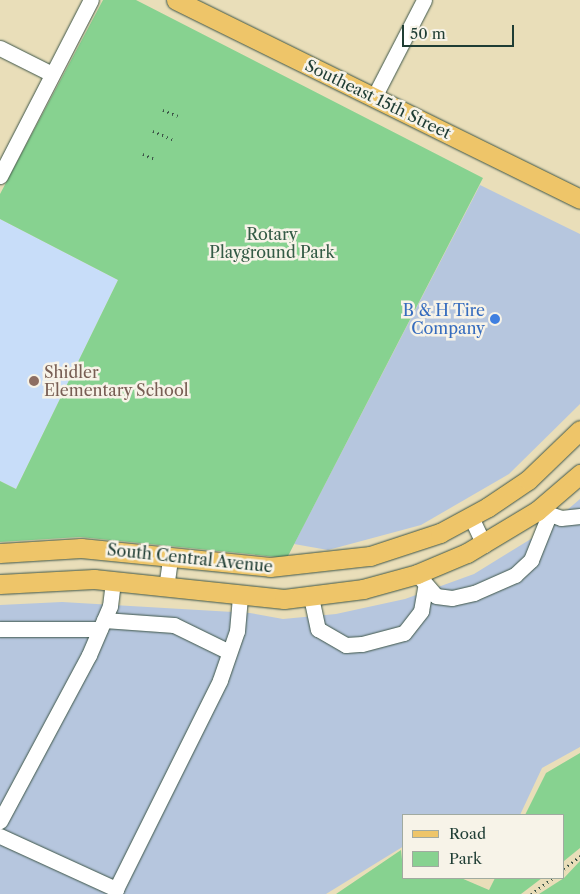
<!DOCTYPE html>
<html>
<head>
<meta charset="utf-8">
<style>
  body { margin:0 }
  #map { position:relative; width:580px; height:894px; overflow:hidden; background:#e9deb9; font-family:"Libre Caslon Text",serif }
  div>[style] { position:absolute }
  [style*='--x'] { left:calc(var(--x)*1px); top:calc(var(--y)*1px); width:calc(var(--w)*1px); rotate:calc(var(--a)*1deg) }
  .built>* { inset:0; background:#c8ddf9 }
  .industrial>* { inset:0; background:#b6c6de }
  .green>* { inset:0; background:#87d290 }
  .path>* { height:2.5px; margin-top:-1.25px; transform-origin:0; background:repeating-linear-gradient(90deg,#3d5548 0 1px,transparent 0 5px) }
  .roads { filter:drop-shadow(0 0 1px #3d5548) drop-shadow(0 0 1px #3d5548) }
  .minor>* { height:15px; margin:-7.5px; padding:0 7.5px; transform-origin:7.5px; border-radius:7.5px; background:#fff }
  .major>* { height:19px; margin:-9.5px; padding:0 9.5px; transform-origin:9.5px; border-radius:9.5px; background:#eec569 }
  .dots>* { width:14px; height:14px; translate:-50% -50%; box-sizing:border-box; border:2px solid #f7f3e8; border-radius:50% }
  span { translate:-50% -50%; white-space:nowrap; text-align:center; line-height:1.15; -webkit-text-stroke:5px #f7f3e8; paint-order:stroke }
  .street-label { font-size:16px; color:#1f3d34 }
  .park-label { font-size:16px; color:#345b46 }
  .shop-label { font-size:16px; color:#366cbe }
  .right { translate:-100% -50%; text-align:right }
  .education-label { font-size:16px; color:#785e54 }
  .left { translate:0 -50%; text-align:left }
  .legend { position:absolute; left:402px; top:814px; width:162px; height:65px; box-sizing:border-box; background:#f7f3e8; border:1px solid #a1aaa0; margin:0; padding:6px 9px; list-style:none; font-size:15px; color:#1f3d34 }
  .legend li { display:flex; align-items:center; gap:10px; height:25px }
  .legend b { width:25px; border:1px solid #a1aaa0 }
  .scale { position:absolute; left:402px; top:25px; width:112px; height:22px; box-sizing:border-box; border:2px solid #1f3d34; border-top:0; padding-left:6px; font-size:15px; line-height:18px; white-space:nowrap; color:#1f3d34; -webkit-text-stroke:4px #f7f3e8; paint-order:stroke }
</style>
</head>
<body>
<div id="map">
  <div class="built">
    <div style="clip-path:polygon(0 219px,118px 280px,16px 489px,0 481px)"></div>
  </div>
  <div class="industrial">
    <div style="clip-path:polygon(480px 185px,580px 234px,580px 404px,509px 474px,421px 525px,328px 550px,294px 544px)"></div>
    <div style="clip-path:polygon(580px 499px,580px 747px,542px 768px,520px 815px,404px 815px,404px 846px,326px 894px,0 894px,0 605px,62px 602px,250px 613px,283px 619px,336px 614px,405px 599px,474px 574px,539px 534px)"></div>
  </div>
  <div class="green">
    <div style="clip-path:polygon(103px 0,136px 0,483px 178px,287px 558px,80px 537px,0 542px,0 481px,16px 489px,118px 280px,0 219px,0 194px)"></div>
    <div style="clip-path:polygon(580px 753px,580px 848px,564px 861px,564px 815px,525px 815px,546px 773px)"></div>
    <div style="clip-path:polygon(401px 850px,404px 878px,461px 878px,489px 890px,495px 878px,542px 878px,521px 894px,336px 894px)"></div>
    <div style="clip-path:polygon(580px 861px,580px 894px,539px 894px,564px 878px)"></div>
  </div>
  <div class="path">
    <div style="--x:163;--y:110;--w:16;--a:22"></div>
    <div style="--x:153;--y:131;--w:24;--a:24"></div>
    <div style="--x:143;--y:154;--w:12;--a:24"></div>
    <div style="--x:564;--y:869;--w:21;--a:-39"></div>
    <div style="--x:531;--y:894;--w:27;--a:-36"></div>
  </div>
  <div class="roads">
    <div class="minor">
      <div style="--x:0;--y:48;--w:58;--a:26.6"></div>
      <div style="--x:374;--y:97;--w:109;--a:-62.7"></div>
      <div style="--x:0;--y:176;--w:198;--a:-62.7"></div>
      <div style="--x:541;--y:511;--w:21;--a:19"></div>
      <div style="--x:561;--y:518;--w:19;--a:-6"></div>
      <div style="--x:471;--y:517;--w:31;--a:65"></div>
      <div style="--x:417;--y:574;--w:29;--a:49"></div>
      <div style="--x:436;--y:596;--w:16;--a:7"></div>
      <div style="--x:452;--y:598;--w:23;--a:-13"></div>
      <div style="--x:474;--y:593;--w:45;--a:-23.7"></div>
      <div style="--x:515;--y:575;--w:22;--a:-43"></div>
      <div style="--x:531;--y:560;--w:48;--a:-68.2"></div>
      <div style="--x:166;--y:588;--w:30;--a:-82"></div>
      <div style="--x:311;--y:597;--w:33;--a:78"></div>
      <div style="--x:318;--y:629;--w:32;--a:30"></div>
      <div style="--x:346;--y:645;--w:16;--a:-4"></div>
      <div style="--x:362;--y:644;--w:43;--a:-14.7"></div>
      <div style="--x:404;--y:633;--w:28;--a:-52"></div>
      <div style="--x:421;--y:611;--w:23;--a:-80"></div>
      <div style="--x:104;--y:620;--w:70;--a:4.1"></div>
      <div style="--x:174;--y:625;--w:61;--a:26.1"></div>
      <div style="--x:0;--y:629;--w:100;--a:0"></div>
      <div style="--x:0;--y:821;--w:188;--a:-61.8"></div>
      <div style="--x:89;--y:655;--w:53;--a:-66.8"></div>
      <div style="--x:110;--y:606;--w:25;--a:-83"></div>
      <div style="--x:0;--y:836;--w:128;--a:24.6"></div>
      <div style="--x:116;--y:889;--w:233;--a:-63.5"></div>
      <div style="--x:220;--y:680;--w:52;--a:-70.9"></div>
      <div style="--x:237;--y:631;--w:34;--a:-85"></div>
    </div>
    <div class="major">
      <div style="--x:176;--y:0;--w:450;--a:26.2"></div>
      <div style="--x:0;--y:553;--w:81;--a:-3.5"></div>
      <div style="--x:81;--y:548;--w:190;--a:5.7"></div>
      <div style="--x:270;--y:567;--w:101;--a:-6.3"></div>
      <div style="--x:370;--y:556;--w:74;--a:-18.2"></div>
      <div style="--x:440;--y:533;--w:55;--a:-28.4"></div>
      <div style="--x:488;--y:507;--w:48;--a:-34"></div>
      <div style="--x:528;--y:480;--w:72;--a:-43.9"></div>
      <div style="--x:0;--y:584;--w:94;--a:-3"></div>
      <div style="--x:94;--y:579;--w:191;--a:6"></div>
      <div style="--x:284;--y:599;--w:80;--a:-7.2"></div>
      <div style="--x:363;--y:589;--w:56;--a:-15.5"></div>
      <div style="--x:417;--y:574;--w:54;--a:-22.8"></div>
      <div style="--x:467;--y:553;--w:82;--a:-31"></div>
      <div style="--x:537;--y:511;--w:57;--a:-40.7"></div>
    </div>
  </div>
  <div class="dots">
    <div style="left:495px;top:319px;background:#3f7fe0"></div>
    <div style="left:34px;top:381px;background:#8d6e63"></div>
  </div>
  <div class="street-label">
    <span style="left:378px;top:99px;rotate:26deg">Southeast 15th Street</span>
    <span style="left:190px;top:558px;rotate:6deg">South Central Avenue</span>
  </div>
  <div class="park-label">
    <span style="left:272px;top:243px">Rotary<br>Playground Park</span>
  </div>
  <div class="shop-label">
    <span class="right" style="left:485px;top:319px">B &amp; H Tire<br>Company</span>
  </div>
  <div class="education-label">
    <span class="left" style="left:44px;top:381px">Shidler<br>Elementary School</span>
  </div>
  <ul class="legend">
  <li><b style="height:6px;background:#eec569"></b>Road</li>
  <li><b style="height:14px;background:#87d290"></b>Park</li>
  </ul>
  <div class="scale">50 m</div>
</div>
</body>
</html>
